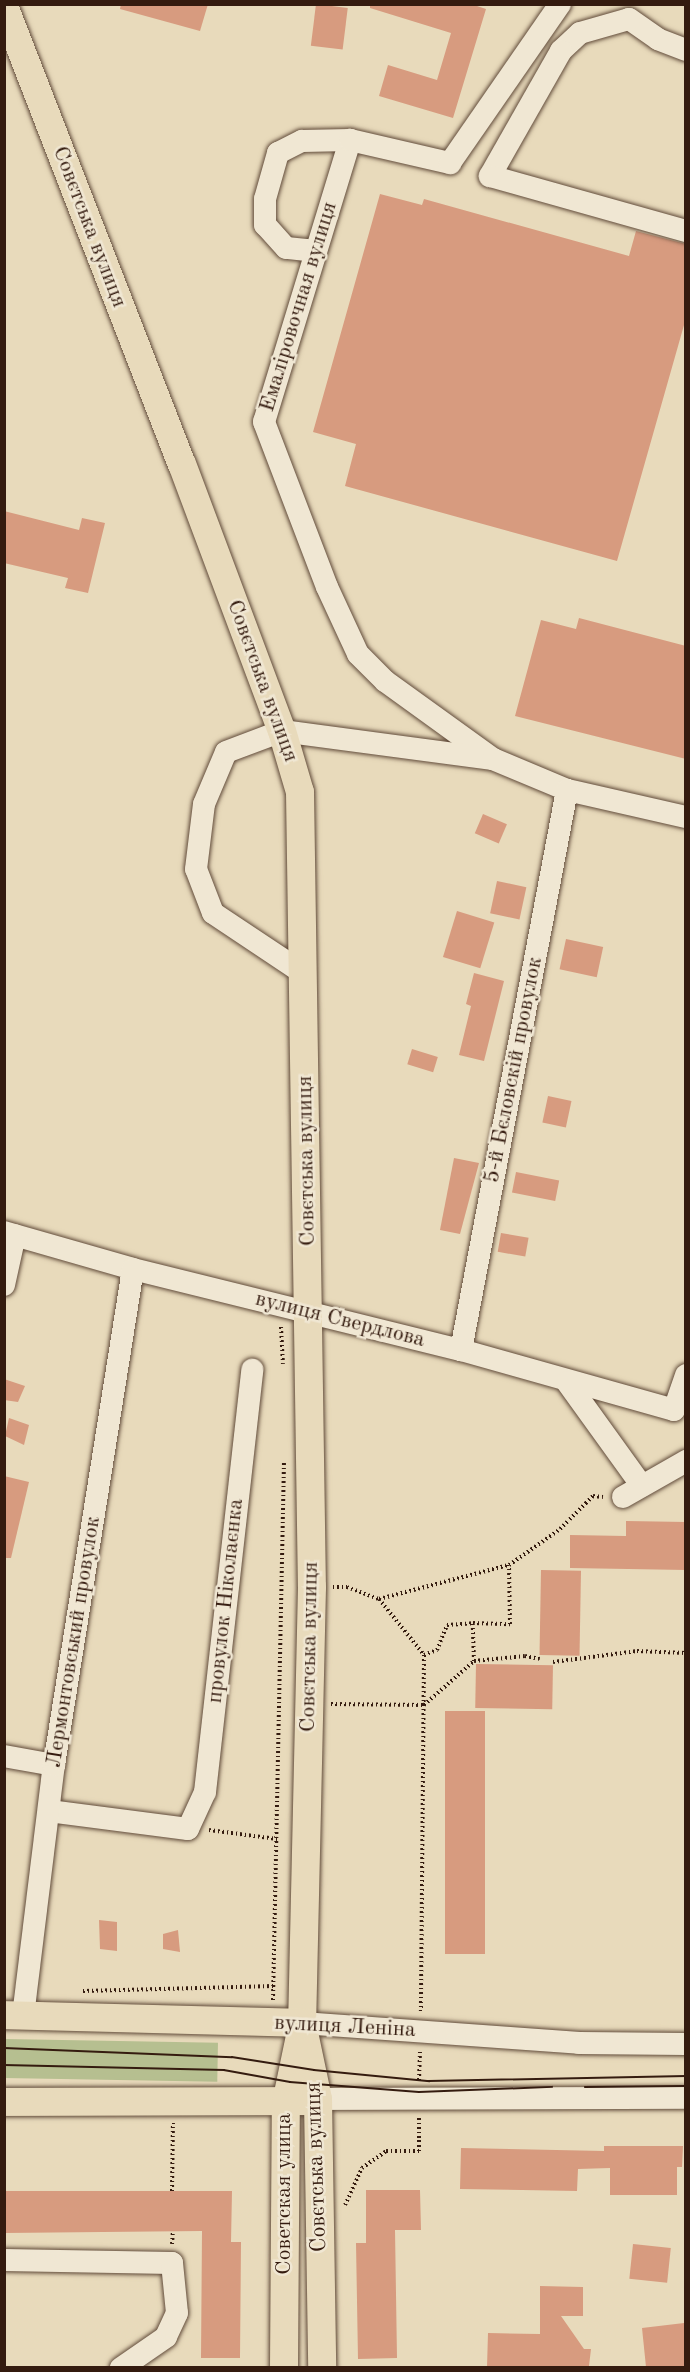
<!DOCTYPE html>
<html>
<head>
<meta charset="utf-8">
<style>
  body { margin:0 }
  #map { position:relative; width:690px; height:2372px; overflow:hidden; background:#e8dabb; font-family:"Old Standard TT",serif }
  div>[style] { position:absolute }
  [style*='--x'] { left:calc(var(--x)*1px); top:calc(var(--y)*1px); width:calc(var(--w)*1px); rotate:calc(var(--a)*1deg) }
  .green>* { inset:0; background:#b6bf90; transform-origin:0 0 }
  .building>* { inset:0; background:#d79b7f; transform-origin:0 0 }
  .path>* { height:4px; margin-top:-2px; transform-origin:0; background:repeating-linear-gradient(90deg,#341b0f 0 1.5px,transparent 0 4.5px) }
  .roads { filter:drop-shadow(0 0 2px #614b3a) drop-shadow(0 0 2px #614b3a) }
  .minor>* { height:22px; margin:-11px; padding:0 11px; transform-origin:11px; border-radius:11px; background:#f0e7d3 }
  .major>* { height:28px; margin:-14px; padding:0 14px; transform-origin:14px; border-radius:14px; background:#e8dabb }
  .tram>* { height:1.5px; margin:-0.75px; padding:0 0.75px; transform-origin:0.75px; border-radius:0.75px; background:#341b0f }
  span { translate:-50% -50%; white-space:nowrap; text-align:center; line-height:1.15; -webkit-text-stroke:5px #f0e7d3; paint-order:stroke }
  .street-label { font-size:22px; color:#341b0f }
  .frame { position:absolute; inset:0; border:6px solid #341b0f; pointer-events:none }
</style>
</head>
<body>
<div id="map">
  <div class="green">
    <div style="left:5px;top:2039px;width:213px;height:39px;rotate:1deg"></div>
  </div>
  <div class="building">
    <div style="clip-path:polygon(121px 4px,208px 4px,200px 31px,120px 9px)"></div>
    <div style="left:316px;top:4px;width:32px;height:42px;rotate:7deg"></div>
    <div style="clip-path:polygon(370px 4px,471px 4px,486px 9px,453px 118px,379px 96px,388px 65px,437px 80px,451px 33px,370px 8px)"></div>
    <div style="clip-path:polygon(380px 194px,422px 205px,424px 199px,629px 256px,636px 231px,686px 244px,686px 318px,617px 561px,345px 486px,356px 444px,313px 432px)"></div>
    <div style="clip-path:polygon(4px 511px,79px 530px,82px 518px,105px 523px,88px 593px,65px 588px,68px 578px,4px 563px)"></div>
    <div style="clip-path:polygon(579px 618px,686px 646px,686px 759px,515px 716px,541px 620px,576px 629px)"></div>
    <div style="left:483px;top:814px;width:26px;height:21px;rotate:23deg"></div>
    <div style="left:497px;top:881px;width:30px;height:33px;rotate:12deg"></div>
    <div style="left:457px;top:911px;width:39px;height:48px;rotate:17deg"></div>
    <div style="left:566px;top:939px;width:38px;height:31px;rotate:12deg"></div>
    <div style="clip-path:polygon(474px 973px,504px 981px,484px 1061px,459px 1055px,471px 1006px,466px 1004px)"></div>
    <div style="left:412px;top:1049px;width:27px;height:16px;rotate:17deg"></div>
    <div style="left:548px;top:1096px;width:24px;height:27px;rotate:12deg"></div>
    <div style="clip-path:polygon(454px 1158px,479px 1163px,460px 1234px,440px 1230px)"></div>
    <div style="left:516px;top:1172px;width:44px;height:21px;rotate:11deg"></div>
    <div style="left:501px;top:1233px;width:28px;height:19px;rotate:10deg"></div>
    <div style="clip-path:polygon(4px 1379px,25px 1386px,18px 1402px,4px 1400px)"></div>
    <div style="clip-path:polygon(9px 1418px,29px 1425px,24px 1445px,5px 1436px)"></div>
    <div style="clip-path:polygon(4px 1476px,29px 1482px,11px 1558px,4px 1558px)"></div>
    <div style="clip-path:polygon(626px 1521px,686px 1522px,686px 1570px,570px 1568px,570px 1535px,626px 1536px)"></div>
    <div style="left:541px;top:1570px;width:40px;height:85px;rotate:1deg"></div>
    <div style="left:476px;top:1664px;width:77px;height:44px;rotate:1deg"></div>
    <div style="left:445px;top:1711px;width:40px;height:243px"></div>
    <div style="clip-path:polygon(99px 1920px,117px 1922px,117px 1951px,100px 1949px)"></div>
    <div style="clip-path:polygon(178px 1930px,180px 1952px,163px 1949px,163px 1934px)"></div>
    <div style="clip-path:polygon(604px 2146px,683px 2146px,682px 2167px,677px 2167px,677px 2195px,610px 2195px,610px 2168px,578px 2169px,577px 2191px,460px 2189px,461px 2148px,604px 2151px)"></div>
    <div style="clip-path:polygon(366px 2190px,420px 2190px,421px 2230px,395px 2230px,397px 2358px,358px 2359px,356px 2243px,366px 2243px)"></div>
    <div style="clip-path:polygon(4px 2191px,232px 2191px,231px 2242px,241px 2242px,240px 2358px,201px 2358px,202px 2231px,4px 2233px)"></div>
    <div style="left:633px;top:2244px;width:38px;height:35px;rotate:6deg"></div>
    <div style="clip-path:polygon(540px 2286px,583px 2287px,583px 2316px,561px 2316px,584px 2349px,591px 2349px,589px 2366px,487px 2367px,488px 2333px,540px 2334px)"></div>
    <div style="clip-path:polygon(684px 2323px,686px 2367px,646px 2367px,642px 2328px)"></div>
  </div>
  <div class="path">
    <div style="--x:281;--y:1327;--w:37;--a:87"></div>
    <div style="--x:333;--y:1587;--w:14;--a:0"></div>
    <div style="--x:347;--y:1587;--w:34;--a:21"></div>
    <div style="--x:379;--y:1599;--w:134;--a:-14.7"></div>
    <div style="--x:509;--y:1565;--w:62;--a:-35.2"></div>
    <div style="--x:560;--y:1529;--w:47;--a:-45"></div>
    <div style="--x:593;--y:1496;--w:10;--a:6"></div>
    <div style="--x:379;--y:1599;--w:72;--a:51.2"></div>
    <div style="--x:424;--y:1655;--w:356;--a:90.5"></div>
    <div style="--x:424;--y:1655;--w:14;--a:-21"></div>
    <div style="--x:437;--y:1650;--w:27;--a:-68"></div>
    <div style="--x:447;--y:1625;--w:26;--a:-4"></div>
    <div style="--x:474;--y:1661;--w:51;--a:-5.6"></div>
    <div style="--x:525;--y:1656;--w:15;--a:11"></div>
    <div style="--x:553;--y:1662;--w:85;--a:-7.5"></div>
    <div style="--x:637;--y:1651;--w:49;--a:2.3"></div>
    <div style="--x:331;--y:1704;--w:93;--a:0.6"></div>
    <div style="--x:424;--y:1705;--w:67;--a:-41.3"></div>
    <div style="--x:474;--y:1661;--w:38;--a:-92"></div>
    <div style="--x:473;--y:1623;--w:37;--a:2"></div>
    <div style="--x:510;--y:1624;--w:59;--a:-91"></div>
    <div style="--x:209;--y:1830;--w:69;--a:7.5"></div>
    <div style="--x:83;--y:1991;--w:191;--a:-1.5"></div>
    <div style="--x:273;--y:2000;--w:539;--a:-88.83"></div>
    <div style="--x:419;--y:2080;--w:28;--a:-88"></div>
    <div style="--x:172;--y:2191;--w:68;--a:-89.2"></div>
    <div style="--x:345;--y:2205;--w:41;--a:-65.3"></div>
    <div style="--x:362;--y:2168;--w:29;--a:-35"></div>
    <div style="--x:386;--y:2151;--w:33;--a:0"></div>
    <div style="--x:419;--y:2151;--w:33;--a:-90"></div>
    <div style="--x:172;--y:2244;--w:13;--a:-86"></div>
  </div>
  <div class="roads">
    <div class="minor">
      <div style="--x:686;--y:50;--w:30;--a:-159"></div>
      <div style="--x:658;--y:39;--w:35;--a:-145"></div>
      <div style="--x:629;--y:19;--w:51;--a:164.1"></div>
      <div style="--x:580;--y:33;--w:26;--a:137"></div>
      <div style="--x:561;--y:51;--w:144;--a:119.6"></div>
      <div style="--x:490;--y:176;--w:204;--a:15.7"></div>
      <div style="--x:316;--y:251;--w:30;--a:-174"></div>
      <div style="--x:286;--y:248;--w:31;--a:-132"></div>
      <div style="--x:265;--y:225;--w:26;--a:-90"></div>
      <div style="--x:265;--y:199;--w:48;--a:-74.2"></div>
      <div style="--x:278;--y:153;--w:27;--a:-27"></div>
      <div style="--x:302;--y:141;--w:48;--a:-1.2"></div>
      <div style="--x:493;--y:759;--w:133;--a:-144.2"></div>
      <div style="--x:385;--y:681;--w:38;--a:-135"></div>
      <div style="--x:358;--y:654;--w:74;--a:-114.8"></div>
      <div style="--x:327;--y:587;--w:177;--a:-110.9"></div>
      <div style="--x:264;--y:422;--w:295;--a:-73"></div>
      <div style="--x:350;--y:140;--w:103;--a:13"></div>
      <div style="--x:450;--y:163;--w:193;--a:-55.3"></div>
      <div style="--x:303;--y:973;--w:108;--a:-146.3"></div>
      <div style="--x:213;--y:913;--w:47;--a:-111.1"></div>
      <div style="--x:196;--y:869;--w:65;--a:-83"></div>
      <div style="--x:204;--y:804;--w:56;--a:-67.1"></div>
      <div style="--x:226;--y:752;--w:60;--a:-20.6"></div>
      <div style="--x:282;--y:731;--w:213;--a:7.6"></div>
      <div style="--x:493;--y:759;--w:80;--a:22.7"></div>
      <div style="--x:567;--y:790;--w:122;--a:12.8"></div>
      <div style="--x:4;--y:1232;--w:134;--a:16"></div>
      <div style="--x:133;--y:1269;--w:338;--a:13.9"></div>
      <div style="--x:461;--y:1350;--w:221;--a:15.7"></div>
      <div style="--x:674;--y:1410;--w:37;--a:-71"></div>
      <div style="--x:4;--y:1285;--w:51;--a:-77.6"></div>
      <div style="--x:461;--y:1350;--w:570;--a:-79.28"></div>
      <div style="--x:567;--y:1382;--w:128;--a:54.2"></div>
      <div style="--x:623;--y:1497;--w:73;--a:-29.7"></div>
      <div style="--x:4;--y:1756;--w:51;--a:10.2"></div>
      <div style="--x:49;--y:1811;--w:140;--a:7.4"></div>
      <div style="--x:188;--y:1829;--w:41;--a:-65.3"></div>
      <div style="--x:205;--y:1792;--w:425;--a:-83.6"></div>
      <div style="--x:23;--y:2016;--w:253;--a:-83"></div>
      <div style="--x:54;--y:1765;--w:502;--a:-80.95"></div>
      <div style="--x:302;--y:2023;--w:278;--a:4.1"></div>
      <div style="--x:579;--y:2043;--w:107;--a:0.5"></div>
      <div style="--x:318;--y:2099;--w:368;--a:-0.2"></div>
      <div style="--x:4;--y:2260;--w:168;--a:1"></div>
      <div style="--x:172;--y:2263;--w:50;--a:84.3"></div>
      <div style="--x:177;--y:2313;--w:26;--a:115"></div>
      <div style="--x:166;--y:2337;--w:55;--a:145.4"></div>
    </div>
    <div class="major">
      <div style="--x:4;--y:6;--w:491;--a:68.8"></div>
      <div style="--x:182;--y:464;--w:285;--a:69.5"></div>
      <div style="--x:282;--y:731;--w:64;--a:73.6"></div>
      <div style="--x:300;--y:792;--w:795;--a:89.14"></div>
      <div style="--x:312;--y:1587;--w:436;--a:91.3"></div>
      <div style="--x:302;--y:2023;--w:78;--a:78.1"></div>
      <div style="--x:318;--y:2099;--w:269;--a:89.1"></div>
      <div style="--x:4;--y:2015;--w:298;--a:1.5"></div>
      <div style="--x:4;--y:2102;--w:301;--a:-0.2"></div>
      <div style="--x:284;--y:2368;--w:265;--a:-89.6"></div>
      <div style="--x:286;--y:2103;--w:74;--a:-78.2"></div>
    </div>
  </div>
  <div class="tram">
    <div style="--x:4;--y:2048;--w:228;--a:2.3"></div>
    <div style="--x:232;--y:2057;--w:83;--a:9"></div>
    <div style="--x:314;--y:2070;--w:116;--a:5.5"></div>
    <div style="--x:429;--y:2081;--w:257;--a:-1.1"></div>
    <div style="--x:4;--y:2065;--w:220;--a:1.3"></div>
    <div style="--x:224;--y:2070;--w:67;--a:10.3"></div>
    <div style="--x:290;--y:2082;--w:129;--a:4.4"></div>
    <div style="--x:419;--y:2092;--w:133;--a:-2.2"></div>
    <div style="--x:585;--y:2087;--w:101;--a:-0.6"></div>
  </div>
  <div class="street-label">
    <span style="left:89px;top:227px;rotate:69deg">Совєтська вулиця</span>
    <span style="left:299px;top:307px;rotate:-73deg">Емаліровочная вулиця</span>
    <span style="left:262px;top:681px;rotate:70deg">Совєтська вулиця</span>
    <span style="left:514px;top:1070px;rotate:-79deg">5-й Бєловскій провулок</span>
    <span style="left:307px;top:1161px;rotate:-91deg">Совєтська вулиця</span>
    <span style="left:340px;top:1320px;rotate:14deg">вулиця Свердлова</span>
    <span style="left:226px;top:1601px;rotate:-84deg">провулок Ніколаєнка</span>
    <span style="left:74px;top:1642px;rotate:-81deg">Лермонтовський провулок</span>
    <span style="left:310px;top:1647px;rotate:-89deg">Совєтська вулиця</span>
    <span style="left:345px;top:2027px;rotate:3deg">вулиця Леніна</span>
    <span style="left:317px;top:2167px;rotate:-92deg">Совєтська вулиця</span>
    <span style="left:285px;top:2194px;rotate:-90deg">Советская улица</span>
  </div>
  <div class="frame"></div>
</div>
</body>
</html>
